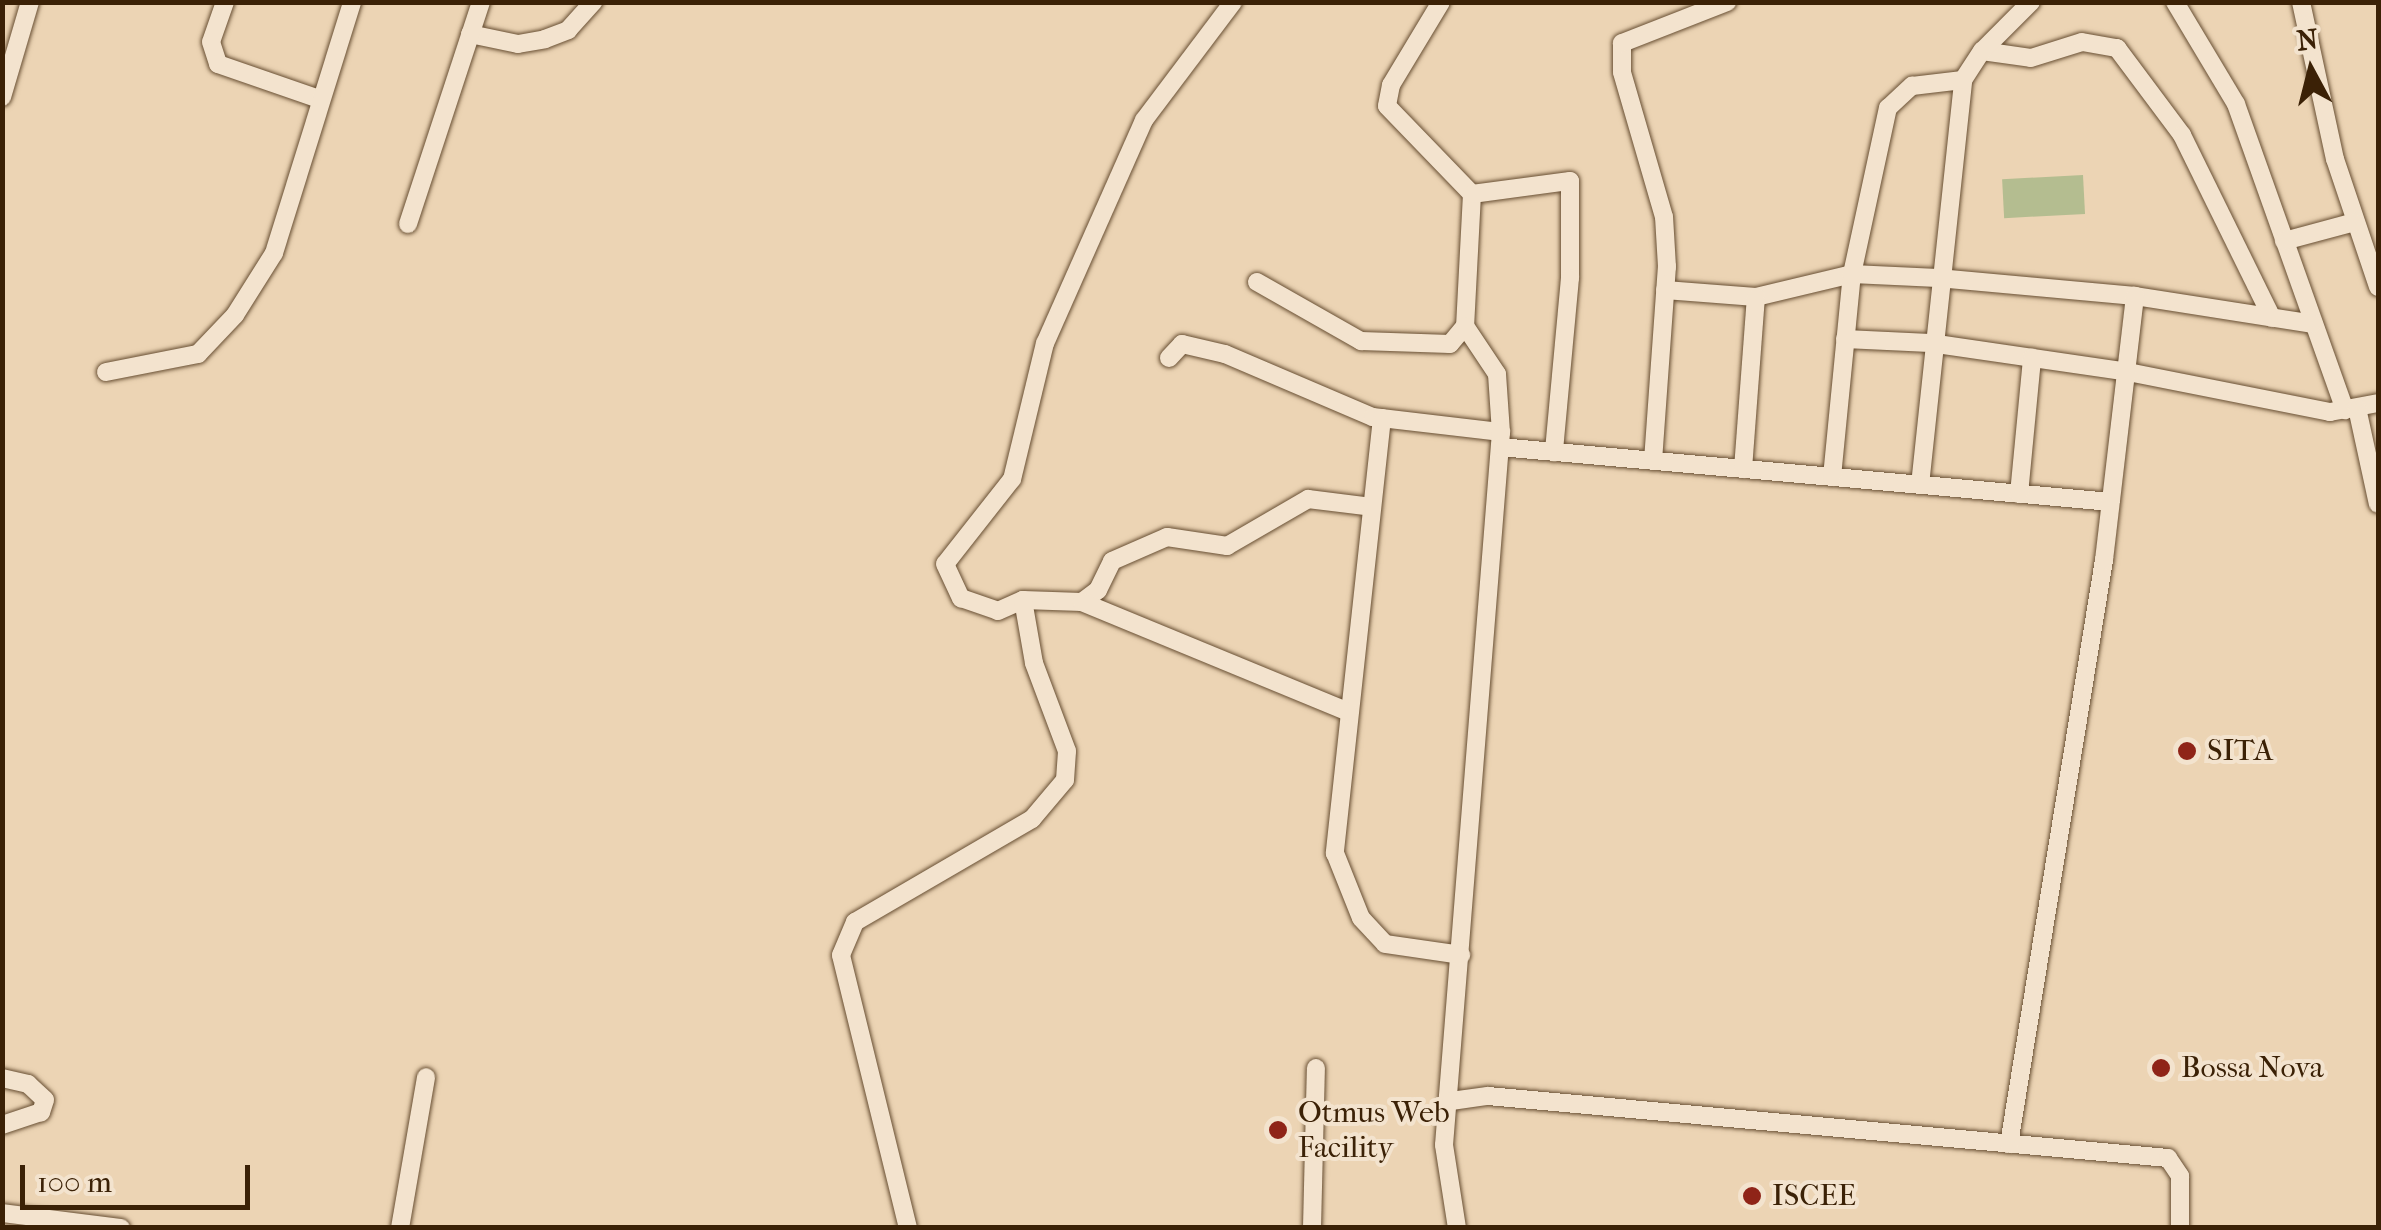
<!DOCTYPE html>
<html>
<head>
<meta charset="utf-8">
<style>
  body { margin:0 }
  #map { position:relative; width:2381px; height:1230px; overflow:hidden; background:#ecd4b4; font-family:"IM FELL French Canon",serif }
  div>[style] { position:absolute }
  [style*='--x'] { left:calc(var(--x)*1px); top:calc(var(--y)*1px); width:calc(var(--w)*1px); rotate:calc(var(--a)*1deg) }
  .green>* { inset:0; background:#b4bd90; transform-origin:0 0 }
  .roads { filter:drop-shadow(0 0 2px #674e32) drop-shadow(0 0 2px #674e32) }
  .minor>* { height:18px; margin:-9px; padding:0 9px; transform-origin:9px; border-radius:9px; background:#f3e3ce }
  .dots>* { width:28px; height:28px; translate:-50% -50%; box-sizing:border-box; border:5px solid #f3e3ce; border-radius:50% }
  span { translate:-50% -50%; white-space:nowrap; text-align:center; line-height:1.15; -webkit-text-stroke:8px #f3e3ce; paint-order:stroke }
  .poi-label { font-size:30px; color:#3b2106 }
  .left { translate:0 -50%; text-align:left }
  .frame { position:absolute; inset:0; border:5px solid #3b2106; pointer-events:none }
  .north { position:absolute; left:2261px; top:20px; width:100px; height:100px; -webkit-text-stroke:8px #f3e3ce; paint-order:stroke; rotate:353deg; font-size:28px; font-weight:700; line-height:40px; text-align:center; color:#3b2106 }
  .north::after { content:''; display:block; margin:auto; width:35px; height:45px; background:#3b2106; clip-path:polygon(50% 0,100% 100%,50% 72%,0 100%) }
  .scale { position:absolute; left:20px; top:1165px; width:230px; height:45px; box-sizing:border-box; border:5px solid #3b2106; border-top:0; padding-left:12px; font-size:30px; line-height:35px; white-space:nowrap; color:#3b2106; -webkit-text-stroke:8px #f3e3ce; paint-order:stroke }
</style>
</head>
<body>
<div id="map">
  <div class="green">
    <div style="left:2083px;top:175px;width:39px;height:81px;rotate:87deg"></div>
  </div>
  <div class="roads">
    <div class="minor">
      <div style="--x:225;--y:2;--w:42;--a:109.3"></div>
      <div style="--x:211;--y:42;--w:23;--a:72"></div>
      <div style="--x:218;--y:64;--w:107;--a:19.1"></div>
      <div style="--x:1233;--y:2;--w:148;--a:127"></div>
      <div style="--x:1144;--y:120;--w:244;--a:113.9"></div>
      <div style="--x:1045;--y:343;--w:140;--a:103.6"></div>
      <div style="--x:1012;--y:479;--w:108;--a:128.2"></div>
      <div style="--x:945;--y:564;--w:38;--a:65"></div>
      <div style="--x:961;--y:598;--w:39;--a:19"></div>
      <div style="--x:998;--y:611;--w:27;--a:-24"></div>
      <div style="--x:1023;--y:600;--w:59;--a:1.9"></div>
      <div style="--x:1082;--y:602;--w:20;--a:-37"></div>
      <div style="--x:1098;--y:590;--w:32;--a:-64"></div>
      <div style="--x:1112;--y:561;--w:60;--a:-23.6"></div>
      <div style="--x:1167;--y:537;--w:61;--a:8.5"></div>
      <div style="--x:1227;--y:546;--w:94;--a:-30.1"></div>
      <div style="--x:1308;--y:499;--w:64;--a:7.1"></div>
      <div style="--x:1441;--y:2;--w:97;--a:121.1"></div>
      <div style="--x:1391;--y:85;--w:21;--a:101"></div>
      <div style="--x:1387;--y:106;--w:122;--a:46"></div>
      <div style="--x:1472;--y:194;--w:132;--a:93"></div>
      <div style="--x:1465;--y:326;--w:58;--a:56.3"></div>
      <div style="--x:1497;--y:374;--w:58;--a:86.1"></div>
      <div style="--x:2175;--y:2;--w:119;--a:59.1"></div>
      <div style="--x:2236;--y:104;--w:325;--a:70.4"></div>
      <div style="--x:2301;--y:2;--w:161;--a:77.8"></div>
      <div style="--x:2335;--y:159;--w:135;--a:71.4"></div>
      <div style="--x:470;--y:34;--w:49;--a:11.8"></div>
      <div style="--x:518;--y:44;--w:27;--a:-10"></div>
      <div style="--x:545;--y:39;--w:25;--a:-21"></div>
      <div style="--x:568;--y:30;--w:38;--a:-48"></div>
      <div style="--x:1982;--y:51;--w:49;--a:8.1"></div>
      <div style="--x:2031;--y:58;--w:53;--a:-17.4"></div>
      <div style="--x:2082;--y:42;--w:36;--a:10"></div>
      <div style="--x:2117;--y:48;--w:109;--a:53.2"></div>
      <div style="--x:2182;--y:135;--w:204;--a:63.8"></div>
      <div style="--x:2;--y:97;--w:99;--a:-73.6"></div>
      <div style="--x:1472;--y:194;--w:99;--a:-7.6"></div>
      <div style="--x:1570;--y:181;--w:97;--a:90"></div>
      <div style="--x:1570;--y:278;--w:175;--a:95.3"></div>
      <div style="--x:408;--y:224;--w:234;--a:-71.8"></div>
      <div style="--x:2284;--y:241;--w:73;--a:-15"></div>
      <div style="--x:1257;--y:282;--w:120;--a:29.6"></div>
      <div style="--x:1361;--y:341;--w:89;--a:1.9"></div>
      <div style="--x:1450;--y:344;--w:23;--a:-50"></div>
      <div style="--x:1665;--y:290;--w:91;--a:4.4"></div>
      <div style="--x:1756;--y:297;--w:99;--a:-13.5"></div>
      <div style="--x:1852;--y:274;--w:86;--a:2.7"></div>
      <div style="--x:1938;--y:278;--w:198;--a:5.2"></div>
      <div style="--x:2135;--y:296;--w:180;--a:8.9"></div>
      <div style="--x:1845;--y:339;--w:85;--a:2.7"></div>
      <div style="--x:1930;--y:343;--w:195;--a:8.3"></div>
      <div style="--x:2123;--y:371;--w:211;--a:11.2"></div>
      <div style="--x:2330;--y:412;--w:49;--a:-10.6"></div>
      <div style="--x:1169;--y:358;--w:19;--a:-47"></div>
      <div style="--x:1182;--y:344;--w:44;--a:13.1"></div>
      <div style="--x:1225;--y:354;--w:161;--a:23.1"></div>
      <div style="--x:1373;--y:417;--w:129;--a:6.7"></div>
      <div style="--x:1501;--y:432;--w:715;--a:94.57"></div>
      <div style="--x:1444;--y:1145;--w:84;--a:81.1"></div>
      <div style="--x:106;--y:372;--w:94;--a:-11.1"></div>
      <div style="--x:198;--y:354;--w:54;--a:-46.5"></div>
      <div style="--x:235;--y:315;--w:73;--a:-57.8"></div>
      <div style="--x:274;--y:253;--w:263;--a:-72.7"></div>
      <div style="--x:2357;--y:408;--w:98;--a:77.7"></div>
      <div style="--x:1382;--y:418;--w:438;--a:96.2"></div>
      <div style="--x:1335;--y:853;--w:70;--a:68.2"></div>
      <div style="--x:1361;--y:918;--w:35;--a:47"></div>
      <div style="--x:1385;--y:944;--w:77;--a:8.2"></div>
      <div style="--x:1500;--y:447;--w:613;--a:5.14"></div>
      <div style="--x:1653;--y:461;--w:195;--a:-85.9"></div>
      <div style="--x:1667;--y:267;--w:50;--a:-93.4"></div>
      <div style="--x:1664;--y:217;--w:151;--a:-106.2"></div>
      <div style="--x:1622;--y:72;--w:29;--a:-90"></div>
      <div style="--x:1622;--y:43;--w:113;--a:-21.3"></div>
      <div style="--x:1743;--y:469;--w:172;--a:-85.7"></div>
      <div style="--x:1832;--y:477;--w:204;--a:-84.4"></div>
      <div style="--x:1852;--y:274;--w:170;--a:-77.8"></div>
      <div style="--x:1888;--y:108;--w:33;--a:-43"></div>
      <div style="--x:1912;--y:86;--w:51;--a:-6.7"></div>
      <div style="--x:1920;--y:485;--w:407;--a:-83.9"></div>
      <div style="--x:1963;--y:80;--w:35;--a:-57"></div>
      <div style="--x:1982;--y:51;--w:69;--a:-45"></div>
      <div style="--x:2019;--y:494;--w:137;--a:-84.5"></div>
      <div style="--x:1082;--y:602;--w:289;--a:22.4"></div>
      <div style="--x:2;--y:1078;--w:27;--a:13"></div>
      <div style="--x:28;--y:1084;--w:23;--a:43"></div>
      <div style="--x:45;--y:1100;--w:13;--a:108"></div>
      <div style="--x:41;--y:1112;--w:41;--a:161.6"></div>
      <div style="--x:1451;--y:1101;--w:37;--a:-8"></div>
      <div style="--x:1488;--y:1096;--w:683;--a:5.21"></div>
      <div style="--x:2168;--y:1158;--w:22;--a:56"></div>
      <div style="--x:2180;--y:1176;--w:52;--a:90"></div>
      <div style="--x:2009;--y:1144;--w:592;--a:-80.76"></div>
      <div style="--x:2104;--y:560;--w:266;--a:-83.3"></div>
      <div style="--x:2;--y:1213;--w:120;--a:7.2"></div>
      <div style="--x:400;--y:1228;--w:153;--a:-80.2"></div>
      <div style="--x:908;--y:1228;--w:281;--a:-103.8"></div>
      <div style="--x:841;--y:955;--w:36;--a:-67"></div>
      <div style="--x:855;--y:922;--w:205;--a:-30.2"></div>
      <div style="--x:1032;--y:819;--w:51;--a:-49.8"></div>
      <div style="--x:1065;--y:780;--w:29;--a:-86"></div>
      <div style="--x:1067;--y:751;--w:94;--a:-110.6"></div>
      <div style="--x:1034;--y:663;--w:64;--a:-99.9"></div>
      <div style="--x:1312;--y:1228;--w:160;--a:-88.6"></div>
    </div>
  </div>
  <div class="dots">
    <div style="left:2187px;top:751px;background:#8f2418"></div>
    <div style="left:2161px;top:1068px;background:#8f2418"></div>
    <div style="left:1278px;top:1130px;background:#8f2418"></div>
    <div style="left:1752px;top:1196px;background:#8f2418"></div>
  </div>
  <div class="poi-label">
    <span class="left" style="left:2207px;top:751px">SITA</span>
    <span class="left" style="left:2181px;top:1068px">Bossa Nova</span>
    <span class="left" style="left:1298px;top:1130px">Otmus Web<br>Facility</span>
    <span class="left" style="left:1772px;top:1196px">ISCEE</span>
  </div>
  <div class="frame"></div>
  <div class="north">N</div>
  <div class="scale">100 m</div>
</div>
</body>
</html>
